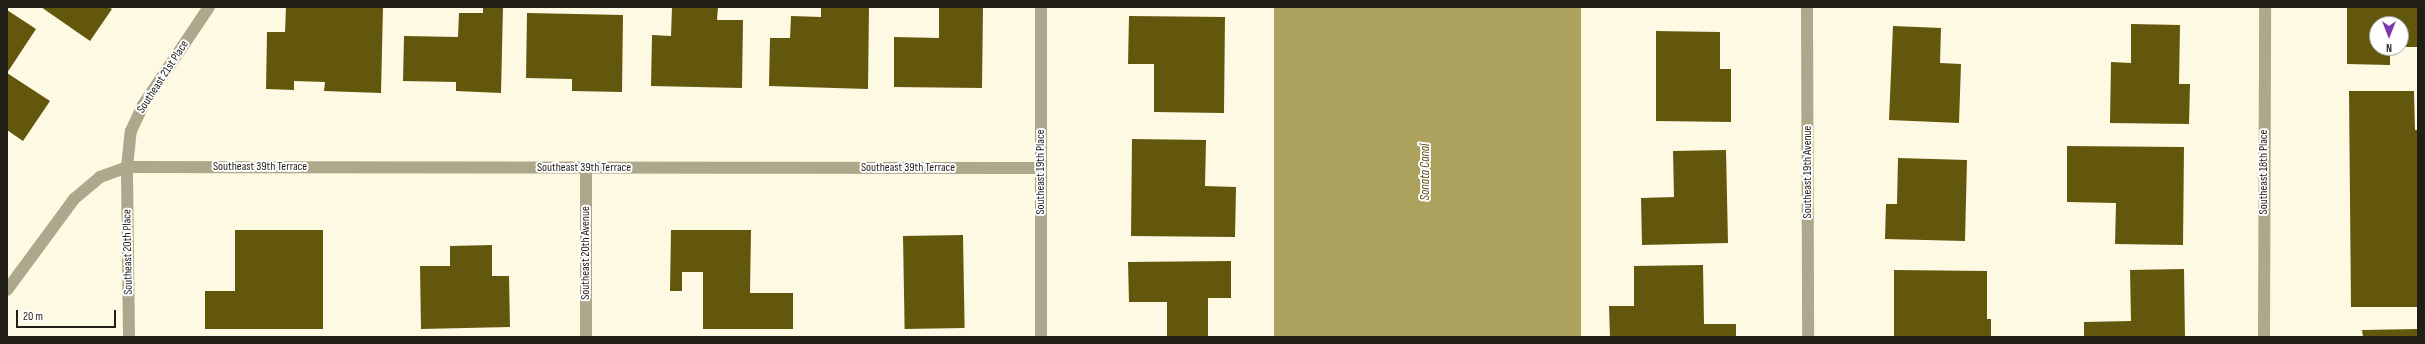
<!DOCTYPE html>
<html>
<head>
<meta charset="utf-8">
<style>
  body { margin:0 }
  #map { position:relative; width:2425px; height:344px; overflow:hidden; background:#fdf9e3; font-family:"Sofia Sans Condensed",sans-serif }
  div>[style] { position:absolute }
  [style*='--x'] { left:calc(var(--x)*1px); top:calc(var(--y)*1px); width:calc(var(--w)*1px); rotate:calc(var(--a)*1deg) }
  .water>* { inset:0; background:#ada15e; transform-origin:0 0 }
  .building>* { inset:0; background:#63570d; transform-origin:0 0 }
  .street>* { height:12px; margin:-6px; padding:0 6px; transform-origin:6px; border-radius:6px; background:#ada88b }
  span { translate:-50% -50%; white-space:nowrap; text-align:center; line-height:1.15; -webkit-text-stroke:4px #fff; paint-order:stroke }
  .street-label { font-size:12px; color:#201e17 }
  .water-label { font-size:13px; color:#574e1a; font-style:italic }
  .frame { position:absolute; inset:0; border:8px solid #201e17; pointer-events:none }
  .north { position:absolute; left:2369px; top:16px; width:40px; height:40px; box-sizing:border-box; background:#fff; border:1px solid #a6a5a2; border-radius:50%; rotate:180deg; font-size:11px; font-weight:700; line-height:16px; text-align:center; color:#201e17 }
  .north::after { content:''; display:block; margin:auto; width:14px; height:18px; background:#7c37aa; clip-path:polygon(50% 0,100% 100%,50% 72%,0 100%) }
  .scale { position:absolute; left:16px; top:310px; width:100px; height:18px; box-sizing:border-box; border:2px solid #201e17; border-top:0; padding-left:5px; font-size:12px; line-height:14px; white-space:nowrap; color:#201e17; -webkit-text-stroke:3px #fff; paint-order:stroke }
</style>
</head>
<body>
<div id="map">
  <div class="water">
    <div style="left:1274px;top:7px;width:307px;height:330px"></div>
  </div>
  <div class="building">
    <div style="clip-path:polygon(41px 7px,108px 7px,112px 9px,90px 41px)"></div>
    <div style="clip-path:polygon(286px 7px,383px 7px,381px 93px,324px 91px,325px 82px,294px 81px,294px 90px,266px 89px,267px 32px,285px 32px)"></div>
    <div style="clip-path:polygon(483px 7px,503px 7px,501px 93px,456px 91px,456px 82px,403px 81px,404px 36px,458px 37px,459px 13px,483px 13px)"></div>
    <div style="clip-path:polygon(672px 7px,718px 7px,717px 20px,743px 20px,742px 88px,651px 86px,652px 35px,671px 36px)"></div>
    <div style="clip-path:polygon(821px 7px,869px 7px,868px 89px,769px 86px,770px 38px,790px 38px,791px 16px,821px 17px)"></div>
    <div style="clip-path:polygon(939px 7px,983px 7px,982px 88px,894px 87px,894px 37px,939px 38px)"></div>
    <div style="clip-path:polygon(2347px 7px,2418px 7px,2418px 47px,2401px 47px,2401px 24px,2377px 24px,2377px 48px,2390px 48px,2390px 65px,2347px 64px)"></div>
    <div style="clip-path:polygon(7px 10px,36px 29px,7px 73px)"></div>
    <div style="clip-path:polygon(527px 13px,623px 15px,622px 92px,572px 91px,572px 79px,526px 78px)"></div>
    <div style="clip-path:polygon(1129px 16px,1225px 17px,1224px 113px,1154px 112px,1154px 64px,1128px 64px)"></div>
    <div style="clip-path:polygon(2131px 24px,2180px 25px,2179px 84px,2190px 84px,2189px 124px,2110px 123px,2111px 62px,2131px 63px)"></div>
    <div style="clip-path:polygon(1893px 26px,1941px 28px,1940px 63px,1961px 64px,1959px 123px,1889px 120px)"></div>
    <div style="clip-path:polygon(1656px 31px,1720px 32px,1720px 69px,1731px 69px,1731px 122px,1656px 121px)"></div>
    <div style="clip-path:polygon(7px 73px,50px 101px,23px 141px,7px 130px)"></div>
    <div style="clip-path:polygon(2349px 91px,2414px 91px,2415px 130px,2418px 130px,2418px 307px,2351px 307px)"></div>
    <div style="clip-path:polygon(1132px 139px,1206px 140px,1205px 186px,1236px 187px,1235px 237px,1131px 236px)"></div>
    <div style="clip-path:polygon(2067px 146px,2184px 147px,2183px 245px,2115px 244px,2116px 203px,2067px 202px)"></div>
    <div style="clip-path:polygon(1726px 150px,1728px 243px,1642px 245px,1641px 198px,1674px 197px,1673px 151px)"></div>
    <div style="clip-path:polygon(1898px 158px,1967px 160px,1965px 241px,1885px 239px,1886px 204px,1897px 204px)"></div>
    <div style="clip-path:polygon(235px 230px,323px 230px,323px 329px,205px 329px,205px 291px,235px 291px)"></div>
    <div style="clip-path:polygon(671px 230px,751px 230px,750px 293px,793px 293px,793px 329px,703px 329px,703px 272px,682px 272px,682px 291px,670px 291px)"></div>
    <div style="left:963px;top:235px;width:93px;height:60px;rotate:89deg"></div>
    <div style="clip-path:polygon(492px 245px,492px 276px,509px 276px,510px 327px,421px 329px,420px 266px,450px 266px,450px 246px)"></div>
    <div style="clip-path:polygon(1231px 261px,1231px 298px,1208px 298px,1208px 337px,1167px 337px,1167px 302px,1129px 302px,1128px 262px)"></div>
    <div style="clip-path:polygon(1703px 265px,1704px 324px,1736px 324px,1736px 337px,1610px 337px,1609px 306px,1634px 306px,1634px 266px)"></div>
    <div style="clip-path:polygon(2184px 269px,2185px 337px,2084px 337px,2084px 322px,2131px 321px,2130px 270px)"></div>
    <div style="clip-path:polygon(1894px 270px,1987px 271px,1987px 319px,1991px 319px,1991px 337px,1894px 337px)"></div>
    <div style="clip-path:polygon(2418px 329px,2418px 337px,2363px 337px,2362px 330px)"></div>
  </div>
  <div class="street">
    <div style="--x:1807;--y:7;--w:330;--a:89.8"></div>
    <div style="--x:586;--y:169;--w:168;--a:90"></div>
    <div style="--x:7;--y:290;--w:113;--a:-53.6"></div>
    <div style="--x:74;--y:199;--w:34;--a:-40"></div>
    <div style="--x:100;--y:177;--w:29;--a:-20"></div>
    <div style="--x:127;--y:167;--w:913;--a:0.06"></div>
    <div style="--x:129;--y:337;--w:170;--a:-90.7"></div>
    <div style="--x:127;--y:167;--w:36;--a:-84"></div>
    <div style="--x:131;--y:131;--w:29;--a:-65"></div>
    <div style="--x:143;--y:105;--w:118;--a:-56"></div>
    <div style="--x:1041;--y:337;--w:330;--a:-90"></div>
    <div style="--x:2264;--y:337;--w:330;--a:-89.8"></div>
  </div>
  <div class="street-label">
    <span style="left:163px;top:77px;rotate:-57deg">Southeast 21st Place</span>
    <span style="left:260px;top:167px">Southeast 39th Terrace</span>
    <span style="left:584px;top:168px">Southeast 39th Terrace</span>
    <span style="left:908px;top:168px">Southeast 39th Terrace</span>
    <span style="left:1041px;top:172px;rotate:-90deg">Southeast 19th Place</span>
    <span style="left:1808px;top:172px;rotate:-90deg">Southeast 19th Avenue</span>
    <span style="left:2264px;top:172px;rotate:-90deg">Southeast 18th Place</span>
    <span style="left:128px;top:252px;rotate:-91deg">Southeast 20th Place</span>
    <span style="left:586px;top:253px;rotate:-90deg">Southeast 20th Avenue</span>
  </div>
  <div class="water-label">
    <span style="left:1425px;top:172px;rotate:-90deg">Sonata Canal</span>
  </div>
  <div class="frame"></div>
  <div class="north">N</div>
  <div class="scale">20 m</div>
</div>
</body>
</html>
